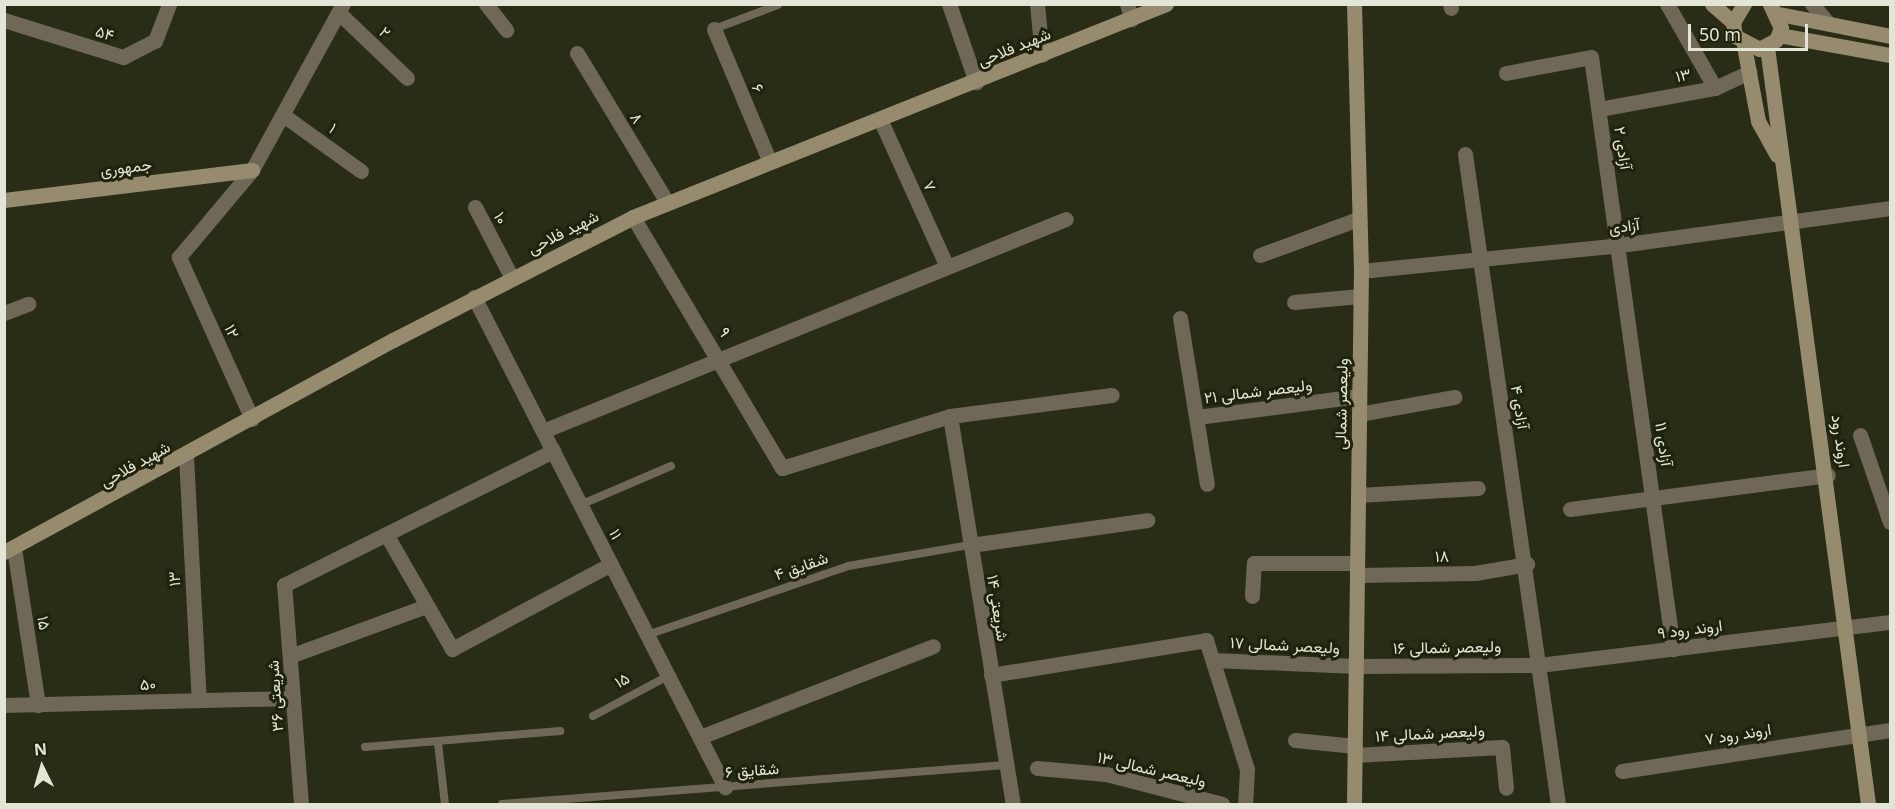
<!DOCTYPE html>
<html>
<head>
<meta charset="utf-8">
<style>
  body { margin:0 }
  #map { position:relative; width:1895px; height:809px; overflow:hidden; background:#292d15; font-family:"Noto Sans",Vazirmatn,sans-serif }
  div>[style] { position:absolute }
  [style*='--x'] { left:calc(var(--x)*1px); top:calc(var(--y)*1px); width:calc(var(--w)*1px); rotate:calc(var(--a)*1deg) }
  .lane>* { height:8px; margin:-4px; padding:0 4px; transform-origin:4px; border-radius:4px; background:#706857 }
  .street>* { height:15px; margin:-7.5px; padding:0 7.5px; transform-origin:7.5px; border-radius:7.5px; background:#706857 }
  .secondary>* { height:15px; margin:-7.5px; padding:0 7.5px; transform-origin:7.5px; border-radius:7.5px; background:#978b6f }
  span { translate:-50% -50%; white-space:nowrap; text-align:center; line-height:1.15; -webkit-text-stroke:6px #20230c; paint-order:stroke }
  .street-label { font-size:16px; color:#e3e6d7 }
  .frame { position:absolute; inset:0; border:6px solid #e3e6d7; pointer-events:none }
  .north { position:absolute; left:12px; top:737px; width:60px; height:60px; -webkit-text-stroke:4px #20230c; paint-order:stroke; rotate:355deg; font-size:16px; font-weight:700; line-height:24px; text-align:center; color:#e3e6d7 }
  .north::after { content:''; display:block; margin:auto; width:21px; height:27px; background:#e3e6d7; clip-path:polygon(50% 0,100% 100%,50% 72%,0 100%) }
  .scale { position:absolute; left:1688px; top:24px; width:120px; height:27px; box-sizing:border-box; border:3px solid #e3e6d7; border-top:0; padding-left:8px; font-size:18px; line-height:21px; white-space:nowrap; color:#e3e6d7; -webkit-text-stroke:4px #20230c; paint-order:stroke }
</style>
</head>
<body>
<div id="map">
  <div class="lane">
    <div style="--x:714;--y:29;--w:68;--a:-20.6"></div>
    <div style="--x:580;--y:505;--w:99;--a:-23.2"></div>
    <div style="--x:647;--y:635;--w:213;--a:-18.9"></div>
    <div style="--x:848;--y:566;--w:124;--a:-9.8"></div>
    <div style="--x:593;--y:716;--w:85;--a:-28.1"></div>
    <div style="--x:438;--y:743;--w:61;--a:83.5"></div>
    <div style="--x:365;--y:747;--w:196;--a:-4.7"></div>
    <div style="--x:502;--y:804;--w:505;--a:-4.43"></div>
  </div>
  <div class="street">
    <div style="--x:486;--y:4;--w:33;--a:52"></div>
    <div style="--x:949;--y:4;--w:83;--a:70.9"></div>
    <div style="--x:1037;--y:4;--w:51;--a:84.4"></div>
    <div style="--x:1127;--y:4;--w:16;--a:72"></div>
    <div style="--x:1450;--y:4;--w:4;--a:76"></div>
    <div style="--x:1812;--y:4;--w:25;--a:50"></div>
    <div style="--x:339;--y:13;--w:94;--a:43.7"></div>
    <div style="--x:4;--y:20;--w:125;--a:17.3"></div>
    <div style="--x:123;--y:57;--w:36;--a:-27"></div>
    <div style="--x:155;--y:41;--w:40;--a:-69"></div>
    <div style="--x:714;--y:29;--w:142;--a:67.2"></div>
    <div style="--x:577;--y:53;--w:174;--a:58.9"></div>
    <div style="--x:1506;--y:73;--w:86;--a:-10.7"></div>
    <div style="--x:1591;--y:57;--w:598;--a:82.11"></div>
    <div style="--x:1715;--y:88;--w:38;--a:-25"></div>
    <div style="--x:1599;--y:109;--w:118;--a:-10.3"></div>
    <div style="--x:1715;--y:88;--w:97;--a:-119.7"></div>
    <div style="--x:283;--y:115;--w:96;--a:35.7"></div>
    <div style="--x:880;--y:119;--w:162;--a:65.6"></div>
    <div style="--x:1465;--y:154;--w:657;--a:81.86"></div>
    <div style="--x:475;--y:207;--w:80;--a:62.5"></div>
    <div style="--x:633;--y:217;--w:292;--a:59.3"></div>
    <div style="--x:782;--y:468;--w:176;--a:-17.2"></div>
    <div style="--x:950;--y:416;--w:163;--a:-7.4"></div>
    <div style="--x:1260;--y:255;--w:104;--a:-20.2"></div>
    <div style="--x:1361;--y:271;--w:260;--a:-5.7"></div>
    <div style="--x:1620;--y:245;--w:273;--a:-7.8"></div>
    <div style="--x:474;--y:297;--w:551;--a:62.88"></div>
    <div style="--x:1294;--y:302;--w:66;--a:-5.2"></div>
    <div style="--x:4;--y:313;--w:26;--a:-21"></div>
    <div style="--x:1180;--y:318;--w:168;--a:80.8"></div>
    <div style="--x:1359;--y:414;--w:97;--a:-10.1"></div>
    <div style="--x:950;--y:416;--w:393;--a:80.8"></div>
    <div style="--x:1197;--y:417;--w:163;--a:-7.4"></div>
    <div style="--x:252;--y:419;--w:178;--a:-114.3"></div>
    <div style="--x:179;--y:257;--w:114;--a:-50"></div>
    <div style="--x:252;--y:170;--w:189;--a:-61.3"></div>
    <div style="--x:543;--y:431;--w:564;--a:-22.07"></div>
    <div style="--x:1860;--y:435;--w:92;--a:71"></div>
    <div style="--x:186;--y:456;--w:244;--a:87"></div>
    <div style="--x:1358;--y:495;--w:120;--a:-3.3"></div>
    <div style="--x:1570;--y:509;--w:260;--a:-7.5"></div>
    <div style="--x:386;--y:534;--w:133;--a:60.1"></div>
    <div style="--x:452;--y:649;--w:180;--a:-28.1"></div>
    <div style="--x:970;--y:545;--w:179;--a:-8"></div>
    <div style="--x:14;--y:548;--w:159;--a:81.3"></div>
    <div style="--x:1357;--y:575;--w:118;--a:-1"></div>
    <div style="--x:1475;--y:573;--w:53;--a:-9.8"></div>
    <div style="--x:1252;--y:596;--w:33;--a:-87"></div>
    <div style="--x:1254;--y:563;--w:103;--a:0"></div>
    <div style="--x:290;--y:656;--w:145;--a:-20.2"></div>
    <div style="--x:1213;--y:660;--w:143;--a:2.4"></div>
    <div style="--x:1356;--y:666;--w:183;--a:-0.3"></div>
    <div style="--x:1539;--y:665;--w:354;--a:-7"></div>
    <div style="--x:991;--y:675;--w:218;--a:-9.2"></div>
    <div style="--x:1206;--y:640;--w:135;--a:72.4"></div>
    <div style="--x:1247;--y:769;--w:35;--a:93"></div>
    <div style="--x:4;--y:705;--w:289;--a:-1.4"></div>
    <div style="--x:700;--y:737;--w:250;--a:-21.3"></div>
    <div style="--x:1295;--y:740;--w:60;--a:5.7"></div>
    <div style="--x:1355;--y:755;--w:147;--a:-3.1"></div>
    <div style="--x:1502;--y:747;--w:41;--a:84.4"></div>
    <div style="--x:1037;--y:768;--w:69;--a:5"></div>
    <div style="--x:1106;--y:774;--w:120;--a:14.5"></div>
    <div style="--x:1622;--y:771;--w:271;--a:-8.7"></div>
    <div style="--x:301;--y:804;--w:220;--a:-94.4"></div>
    <div style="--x:284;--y:585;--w:301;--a:-26.5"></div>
  </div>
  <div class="secondary">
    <div style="--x:1712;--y:4;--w:28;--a:41"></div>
    <div style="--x:1744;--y:4;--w:21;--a:121"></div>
    <div style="--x:1733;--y:22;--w:14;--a:82"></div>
    <div style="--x:1735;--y:36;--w:27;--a:28"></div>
    <div style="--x:1759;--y:49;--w:19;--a:-28"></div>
    <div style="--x:1776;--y:40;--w:13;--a:-67"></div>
    <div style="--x:1781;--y:28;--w:26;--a:-115"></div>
    <div style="--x:1779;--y:14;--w:113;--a:11.2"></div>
    <div style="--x:1779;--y:35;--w:113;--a:10.2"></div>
    <div style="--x:1744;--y:46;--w:76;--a:79.4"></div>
    <div style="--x:1758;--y:121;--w:39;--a:61"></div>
    <div style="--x:1767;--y:47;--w:764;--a:82.4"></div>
    <div style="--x:4;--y:200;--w:250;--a:-6.9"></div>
    <div style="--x:4;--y:552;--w:443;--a:-28.6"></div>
    <div style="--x:393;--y:340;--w:270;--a:-27.1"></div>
    <div style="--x:633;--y:217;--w:574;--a:-21.78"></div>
    <div style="--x:1354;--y:804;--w:533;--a:-89.25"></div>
    <div style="--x:1361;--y:271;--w:267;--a:-91.5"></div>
  </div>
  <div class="street-label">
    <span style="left:385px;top:32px;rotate:43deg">۲</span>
    <span style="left:105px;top:33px;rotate:18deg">۵۴</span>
    <span style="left:1014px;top:47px;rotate:-22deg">شهید فلاحی</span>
    <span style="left:1683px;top:75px;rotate:-11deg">۱۳</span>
    <span style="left:758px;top:88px;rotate:67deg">۶</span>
    <span style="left:637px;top:118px;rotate:59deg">۸</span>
    <span style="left:333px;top:128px;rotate:36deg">۱</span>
    <span style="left:1623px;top:148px;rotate:81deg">آزادی ۲</span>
    <span style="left:126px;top:167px;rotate:-7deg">جمهوری</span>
    <span style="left:930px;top:186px;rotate:66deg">۷</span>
    <span style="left:501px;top:218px;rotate:62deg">۱۰</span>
    <span style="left:1624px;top:226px;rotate:-7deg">آزادی</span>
    <span style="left:563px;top:232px;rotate:-27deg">شهید فلاحی</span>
    <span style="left:232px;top:331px;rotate:66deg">۱۲</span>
    <span style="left:725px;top:332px;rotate:58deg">۹</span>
    <span style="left:1258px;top:391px;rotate:-7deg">ولیعصر شمالی ۲۱</span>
    <span style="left:1341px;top:404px;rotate:-89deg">ولیعصر شمالی</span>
    <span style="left:1520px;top:407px;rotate:81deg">آزادی ۴</span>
    <span style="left:1841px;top:441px;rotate:82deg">اروند رود</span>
    <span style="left:1664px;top:444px;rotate:82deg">آزادی ۱۱</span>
    <span style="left:135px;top:464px;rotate:-29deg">شهید فلاحی</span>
    <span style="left:616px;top:534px;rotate:63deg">۱۱</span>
    <span style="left:1442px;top:556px;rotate:-1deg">۱۸</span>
    <span style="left:801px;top:566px;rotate:-19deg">شقایق ۴</span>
    <span style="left:174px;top:579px;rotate:-93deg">۱۳</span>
    <span style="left:998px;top:608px;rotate:81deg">شریعتی ۱۴</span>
    <span style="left:44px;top:623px;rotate:81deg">۱۵</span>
    <span style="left:1690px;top:629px;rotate:-7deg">اروند رود ۹</span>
    <span style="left:1285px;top:645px;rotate:3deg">ولیعصر شمالی ۱۷</span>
    <span style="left:1447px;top:647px;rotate:-1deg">ولیعصر شمالی ۱۶</span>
    <span style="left:622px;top:680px;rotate:-28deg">۱۵</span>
    <span style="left:148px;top:684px;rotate:-1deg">۵۰</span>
    <span style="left:275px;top:696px;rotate:-94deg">شریعتی ۳۶</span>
    <span style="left:1430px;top:733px;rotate:-3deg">ولیعصر شمالی ۱۴</span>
    <span style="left:1738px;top:734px;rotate:-9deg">اروند رود ۷</span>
    <span style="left:1152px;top:769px;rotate:13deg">ولیعصر شمالی ۱۳</span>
    <span style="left:752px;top:770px;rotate:-4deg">شقایق ۶</span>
  </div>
  <div class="frame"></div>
  <div class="north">N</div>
  <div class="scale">50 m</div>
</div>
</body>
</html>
